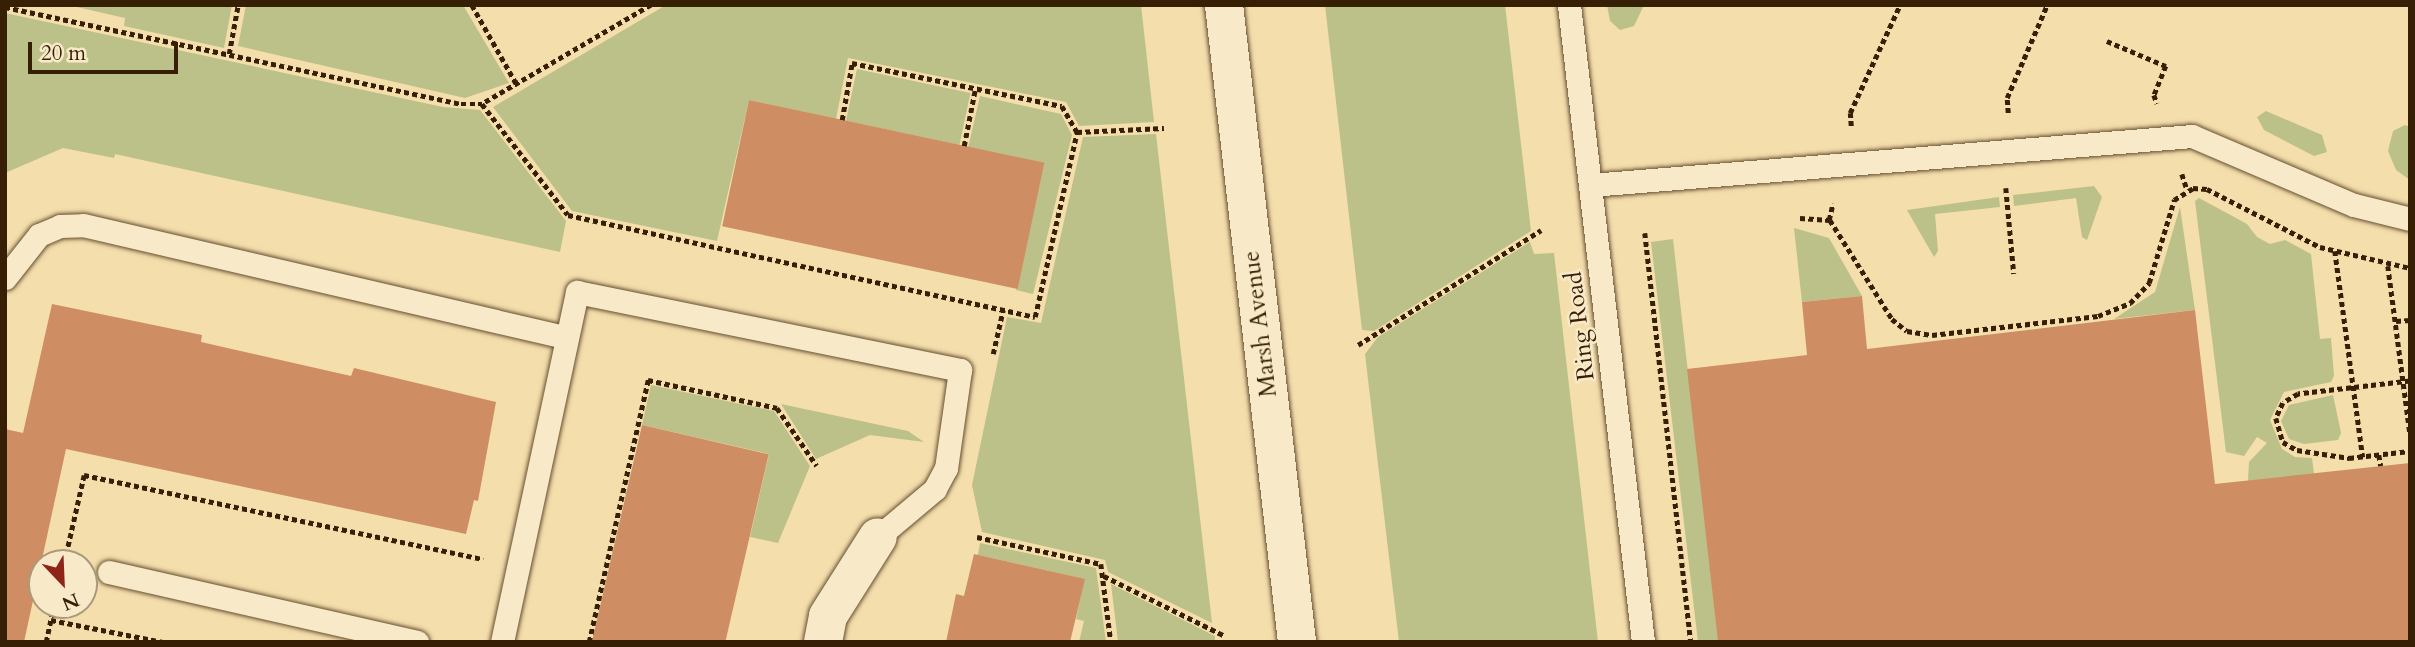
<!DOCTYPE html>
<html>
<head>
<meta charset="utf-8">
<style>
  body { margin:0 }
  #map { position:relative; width:2415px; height:647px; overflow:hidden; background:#f4deac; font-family:Cardo,serif }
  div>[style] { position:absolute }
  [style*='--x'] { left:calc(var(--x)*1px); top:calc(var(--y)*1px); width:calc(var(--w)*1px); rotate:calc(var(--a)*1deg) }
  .green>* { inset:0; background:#bcc189; transform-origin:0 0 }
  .building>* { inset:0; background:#ce8d62; transform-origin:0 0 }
  .path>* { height:4.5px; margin-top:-2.25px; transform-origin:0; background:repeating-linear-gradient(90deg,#371f06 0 5px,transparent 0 8.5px) }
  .roads { filter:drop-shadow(0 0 2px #664f30) drop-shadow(0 0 2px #664f30) }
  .service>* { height:23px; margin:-11.5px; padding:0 11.5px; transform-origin:11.5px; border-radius:11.5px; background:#f8eac9 }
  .minor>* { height:38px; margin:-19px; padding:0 19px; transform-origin:19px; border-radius:19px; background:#f8eac9 }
  .tertiary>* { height:38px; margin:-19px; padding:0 19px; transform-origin:19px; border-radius:19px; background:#f8eac9 }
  span { translate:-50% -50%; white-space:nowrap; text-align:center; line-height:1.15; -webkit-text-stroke:5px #f8eac9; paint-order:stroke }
  .street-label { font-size:24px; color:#371f06 }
  .frame { position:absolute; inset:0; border:7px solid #371f06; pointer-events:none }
  .north { position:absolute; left:28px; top:549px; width:70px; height:70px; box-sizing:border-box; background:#f8eac9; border:2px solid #ab997b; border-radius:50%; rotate:157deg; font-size:19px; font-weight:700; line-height:28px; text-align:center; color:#371f06 }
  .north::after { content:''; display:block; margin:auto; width:24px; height:32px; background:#8f2418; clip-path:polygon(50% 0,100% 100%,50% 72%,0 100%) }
  .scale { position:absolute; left:28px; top:42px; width:150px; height:32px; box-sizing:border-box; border:4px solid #371f06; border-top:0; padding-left:9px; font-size:21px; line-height:24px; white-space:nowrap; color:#371f06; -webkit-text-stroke:5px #f8eac9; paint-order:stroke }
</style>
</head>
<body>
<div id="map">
  <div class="green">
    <div style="clip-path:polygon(68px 5px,232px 5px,224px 48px,124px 26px,125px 18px)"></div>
    <div style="clip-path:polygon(246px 5px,463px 5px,509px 83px,465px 98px,238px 46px)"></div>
    <div style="clip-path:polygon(666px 5px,1141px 5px,1154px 122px,1079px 126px,1066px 102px,848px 58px,836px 119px,749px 100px,717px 241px,572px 211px,493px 107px)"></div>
    <div style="clip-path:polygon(1325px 5px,1505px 5px,1531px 231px,1374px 331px,1362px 330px)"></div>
    <div style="clip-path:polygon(1607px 5px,1644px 5px,1634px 26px,1620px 30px,1610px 21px)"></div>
    <div style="clip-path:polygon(5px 13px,443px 107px,480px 110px,566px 221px,560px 252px,115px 154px,114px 158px,63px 148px,5px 173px)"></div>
    <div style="left:857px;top:69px;width:116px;height:53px;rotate:12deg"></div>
    <div style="clip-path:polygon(980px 96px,1061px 114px,1072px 135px,1033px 294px,1016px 290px,1044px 164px,968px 148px)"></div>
    <div style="clip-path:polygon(2266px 111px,2322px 135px,2327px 152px,2314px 156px,2264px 130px,2257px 117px)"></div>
    <div style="clip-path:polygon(2405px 125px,2410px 127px,2410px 180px,2396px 170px,2388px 151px,2393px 131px)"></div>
    <div style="clip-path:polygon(1156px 134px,1212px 623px,1108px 572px,1105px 560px,982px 532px,972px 485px,1007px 317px,1041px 323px,1083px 137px)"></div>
    <div style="clip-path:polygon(2094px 186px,2102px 197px,2087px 240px,2082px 237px,2076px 198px,2014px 206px,2013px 195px)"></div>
    <div style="clip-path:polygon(1999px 197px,2000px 207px,1935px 214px,1938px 251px,1934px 257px,1907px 210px)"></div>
    <div style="clip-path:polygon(2199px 198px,2247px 224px,2257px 237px,2270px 244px,2285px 240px,2311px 254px,2320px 339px,2331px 338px,2334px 376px,2331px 382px,2284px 392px,2270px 420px,2282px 449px,2295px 457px,2312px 458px,2314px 474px,2248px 481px,2249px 462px,2267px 443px,2257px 437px,2244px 456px,2226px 452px,2195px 201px)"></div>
    <div style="clip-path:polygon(2180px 207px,2195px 310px,2114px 319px,2155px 292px)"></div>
    <div style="clip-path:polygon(1794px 228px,1829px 238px,1862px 296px,1802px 302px)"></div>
    <div style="clip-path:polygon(1673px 239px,1718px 640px,1705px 642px,1698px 642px,1651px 242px)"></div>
    <div style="clip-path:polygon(1530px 242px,1534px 254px,1554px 253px,1598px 642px,1399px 642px,1365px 354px,1378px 337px)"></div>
    <div style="clip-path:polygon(651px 385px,774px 411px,810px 466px,778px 543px,750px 537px,769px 454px,642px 425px)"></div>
    <div style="clip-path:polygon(2333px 395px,2341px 433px,2338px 440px,2304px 444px,2289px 439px,2281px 421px,2289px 405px)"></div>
    <div style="clip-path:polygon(781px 404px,908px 431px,924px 442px,870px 435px,816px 459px)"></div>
    <div style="clip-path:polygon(980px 543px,1096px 568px,1106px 642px,1079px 642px,1084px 621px,1076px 619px,1084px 579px,978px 555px)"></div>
    <div style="clip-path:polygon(1111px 584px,1215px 636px,1215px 642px,1118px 642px)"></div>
  </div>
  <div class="building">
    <div style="left:749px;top:100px;width:302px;height:129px;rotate:12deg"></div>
    <div style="clip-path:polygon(1862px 296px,1867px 349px,2195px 310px,2215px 484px,2410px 463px,2410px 642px,1718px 642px,1687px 369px,1807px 355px,1802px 302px)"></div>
    <div style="clip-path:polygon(52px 304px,202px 335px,201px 342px,351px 376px,354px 368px,496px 402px,478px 501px,474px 500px,466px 534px,66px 449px,24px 642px,5px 642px,5px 429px,23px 433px)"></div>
    <div style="left:642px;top:425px;width:130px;height:222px;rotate:13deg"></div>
    <div style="clip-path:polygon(974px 554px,1085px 579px,1070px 642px,946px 642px,956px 594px,964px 596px)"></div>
  </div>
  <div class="path">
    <div style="--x:472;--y:5;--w:92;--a:60.6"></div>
    <div style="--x:651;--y:5;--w:196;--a:149.6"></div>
    <div style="--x:482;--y:104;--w:140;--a:52.2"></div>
    <div style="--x:568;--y:215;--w:478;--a:12.3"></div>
    <div style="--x:1035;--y:317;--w:190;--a:-77.2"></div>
    <div style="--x:1077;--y:132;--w:87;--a:-2.6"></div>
    <div style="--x:5;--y:7;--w:466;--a:12"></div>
    <div style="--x:461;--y:104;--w:21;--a:0"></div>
    <div style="--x:2107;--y:41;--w:64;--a:23"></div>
    <div style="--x:2166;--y:66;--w:31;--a:112"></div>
    <div style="--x:2154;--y:95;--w:9;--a:69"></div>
    <div style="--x:229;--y:54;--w:50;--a:-79.6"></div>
    <div style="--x:2008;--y:113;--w:15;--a:-94"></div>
    <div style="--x:2007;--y:98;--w:101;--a:-66.7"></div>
    <div style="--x:842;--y:120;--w:58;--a:-80"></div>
    <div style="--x:852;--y:63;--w:214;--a:11.6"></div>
    <div style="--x:1062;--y:106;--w:30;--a:60"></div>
    <div style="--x:1851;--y:126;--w:13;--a:-94"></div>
    <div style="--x:1850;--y:113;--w:119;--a:-65.2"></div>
    <div style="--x:964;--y:146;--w:57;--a:-78.9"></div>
    <div style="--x:2182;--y:174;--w:16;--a:72"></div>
    <div style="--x:2006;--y:188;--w:86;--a:84.7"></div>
    <div style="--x:1800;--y:218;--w:30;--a:4"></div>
    <div style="--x:1830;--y:220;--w:117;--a:57.9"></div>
    <div style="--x:1892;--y:319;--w:19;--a:39"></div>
    <div style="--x:1907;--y:331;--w:25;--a:9"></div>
    <div style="--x:1932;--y:335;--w:167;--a:-6.5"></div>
    <div style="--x:2098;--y:316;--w:35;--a:-22"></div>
    <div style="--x:2130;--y:303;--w:28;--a:-46"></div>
    <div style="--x:2149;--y:283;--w:87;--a:-73.2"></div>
    <div style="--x:2174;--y:200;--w:22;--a:-32"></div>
    <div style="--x:2193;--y:188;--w:14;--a:4"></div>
    <div style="--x:2207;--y:189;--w:127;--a:27.2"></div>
    <div style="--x:2320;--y:247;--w:92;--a:13.1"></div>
    <div style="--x:1829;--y:220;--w:17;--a:-77"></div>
    <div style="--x:1645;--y:233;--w:412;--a:83.6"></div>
    <div style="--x:2335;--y:251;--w:208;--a:82.3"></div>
    <div style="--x:2388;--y:266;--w:167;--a:82.5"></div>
    <div style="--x:2396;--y:321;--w:14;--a:-4"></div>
    <div style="--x:1358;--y:345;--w:216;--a:-32.1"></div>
    <div style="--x:993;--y:354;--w:45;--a:-77.2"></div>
    <div style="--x:2410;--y:381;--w:113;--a:173.4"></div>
    <div style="--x:2298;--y:394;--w:17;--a:149"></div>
    <div style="--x:2283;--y:403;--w:17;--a:115"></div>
    <div style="--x:2276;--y:418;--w:25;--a:74"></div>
    <div style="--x:2283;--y:442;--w:16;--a:30"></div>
    <div style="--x:2297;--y:450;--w:53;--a:8.7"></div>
    <div style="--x:2349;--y:458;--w:61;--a:-6.5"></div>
    <div style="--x:2379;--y:455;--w:11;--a:80"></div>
    <div style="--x:977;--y:537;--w:127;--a:12.3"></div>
    <div style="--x:1101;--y:564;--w:79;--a:82.7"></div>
    <div style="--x:64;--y:563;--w:90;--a:-77.2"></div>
    <div style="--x:84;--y:475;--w:408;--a:11.9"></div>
    <div style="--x:1104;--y:576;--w:133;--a:26.4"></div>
    <div style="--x:51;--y:620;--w:114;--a:11.1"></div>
    <div style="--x:46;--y:642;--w:38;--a:-78"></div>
    <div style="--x:589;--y:642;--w:269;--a:-77.3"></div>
    <div style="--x:648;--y:380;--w:132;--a:12.2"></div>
    <div style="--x:777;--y:408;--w:70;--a:55.4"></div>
  </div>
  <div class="roads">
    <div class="service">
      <div style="--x:1569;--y:5;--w:641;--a:83.37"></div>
      <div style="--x:1591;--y:185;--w:603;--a:-4.66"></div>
      <div style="--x:2192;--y:136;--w:176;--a:23.1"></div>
      <div style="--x:2354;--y:205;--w:58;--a:14"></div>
      <div style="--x:5;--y:278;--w:55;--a:-51.7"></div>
      <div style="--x:39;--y:235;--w:23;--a:-23"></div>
      <div style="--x:60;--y:226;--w:23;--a:-2"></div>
      <div style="--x:83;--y:225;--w:496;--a:13.1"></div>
      <div style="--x:109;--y:572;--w:316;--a:12.8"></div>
      <div style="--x:502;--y:642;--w:358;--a:-77.9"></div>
      <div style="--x:577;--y:292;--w:391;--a:11.5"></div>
      <div style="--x:960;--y:370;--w:99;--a:98.1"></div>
      <div style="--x:946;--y:468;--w:24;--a:118"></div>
      <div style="--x:935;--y:489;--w:75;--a:139.9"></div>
    </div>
    <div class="minor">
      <div style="--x:823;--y:642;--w:26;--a:-79"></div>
      <div style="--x:828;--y:616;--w:93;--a:-57.7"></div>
    </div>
    <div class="tertiary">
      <div style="--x:1224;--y:5;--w:641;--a:83.46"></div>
    </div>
  </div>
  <div class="street-label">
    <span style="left:1260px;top:324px;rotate:-97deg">Marsh Avenue</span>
    <span style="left:1580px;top:326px;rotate:-97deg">Ring Road</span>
  </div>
  <div class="frame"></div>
  <div class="north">N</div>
  <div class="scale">20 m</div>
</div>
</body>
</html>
